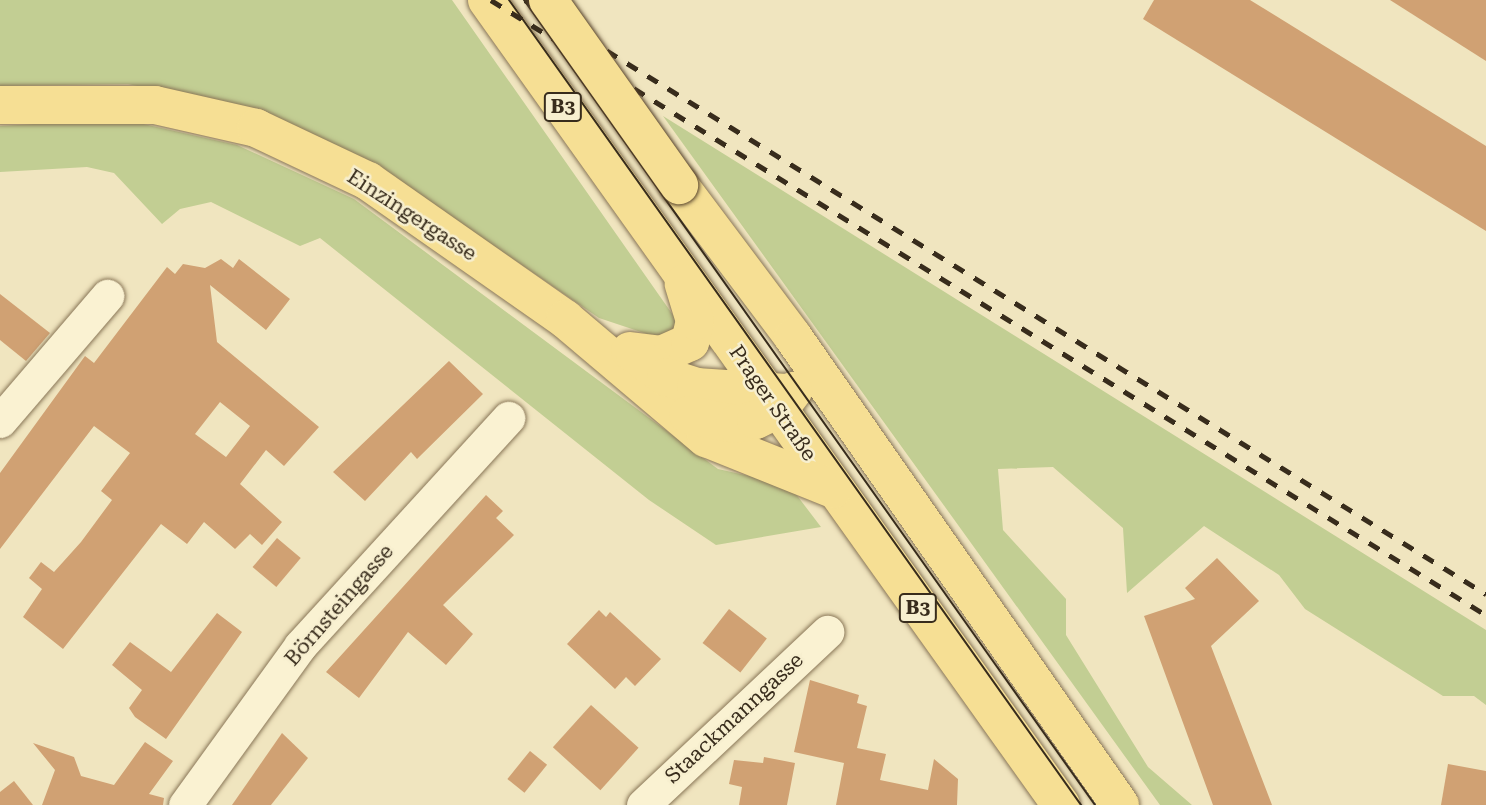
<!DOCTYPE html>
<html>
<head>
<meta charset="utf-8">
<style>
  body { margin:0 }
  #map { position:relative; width:1486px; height:805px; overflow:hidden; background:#f0e5bf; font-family:"Roboto Serif",serif }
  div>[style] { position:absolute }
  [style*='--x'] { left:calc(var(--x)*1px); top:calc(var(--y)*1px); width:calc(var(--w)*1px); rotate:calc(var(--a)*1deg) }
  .green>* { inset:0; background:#c2ce93 }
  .building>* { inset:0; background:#d0a173; transform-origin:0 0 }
  .roads { filter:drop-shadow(0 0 2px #897657) drop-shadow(0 0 2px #897657) }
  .minor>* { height:33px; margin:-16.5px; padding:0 16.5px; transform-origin:16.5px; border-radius:16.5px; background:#faf2d2 }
  .major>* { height:38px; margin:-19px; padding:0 19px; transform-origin:19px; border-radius:19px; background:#f6df94 }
  .tram>* { height:2px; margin:-1px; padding:0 1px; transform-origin:1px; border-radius:1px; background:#382c1c }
  .rail>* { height:5px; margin-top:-2.5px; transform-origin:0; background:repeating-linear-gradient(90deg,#382c1c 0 12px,transparent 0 24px) }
  .bridges { filter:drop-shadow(0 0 2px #57432b) drop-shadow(0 0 2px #57432b) }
  .major-bridge>* { height:38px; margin:-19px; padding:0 19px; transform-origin:19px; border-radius:19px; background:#f6df94 }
  span { translate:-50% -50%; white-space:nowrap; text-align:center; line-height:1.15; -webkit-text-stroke:5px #f7efcf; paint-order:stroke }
  .shield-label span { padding:2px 5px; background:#f7efcf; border:2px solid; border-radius:5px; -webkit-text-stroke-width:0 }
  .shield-label { font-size:19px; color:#382c1c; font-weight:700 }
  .street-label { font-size:21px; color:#382c1c }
</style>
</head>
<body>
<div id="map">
  <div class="green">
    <div style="clip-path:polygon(0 0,452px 0,680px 325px,662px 339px,599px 318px,389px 174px,204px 100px,128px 84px,0 86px)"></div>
    <div style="clip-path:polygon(663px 116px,1486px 630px,1486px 705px,1474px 696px,1443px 696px,1305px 609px,1279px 575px,1204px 526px,1127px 593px,1123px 528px,1053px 467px,998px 469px,1003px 530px,1066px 599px,1066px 635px,1148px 767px,1192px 805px,1160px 805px)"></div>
    <div style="clip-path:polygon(121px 119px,237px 145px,354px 199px,718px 469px,789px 485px,821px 527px,716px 545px,649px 500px,320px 238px,300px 246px,211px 202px,180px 209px,162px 224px,114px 173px,87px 167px,0 172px,0 126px)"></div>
  </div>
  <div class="building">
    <div style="clip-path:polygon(1154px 0,1250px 0,1486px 146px,1486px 231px,1143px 19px)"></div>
    <div style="clip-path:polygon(1390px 0,1486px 0,1486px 61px)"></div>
    <div style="clip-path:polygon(evenodd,221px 259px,233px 268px,239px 259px,290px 299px,266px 330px,210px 285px,217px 342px,319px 427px,284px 466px,266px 450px,240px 484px,282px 522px,262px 545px,250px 534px,235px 549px,204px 522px,187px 544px,161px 524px,63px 649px,23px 617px,42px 589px,29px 578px,41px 562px,54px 572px,81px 542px,112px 500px,101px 491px,130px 453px,94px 426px,0 549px,0 473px,85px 356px,94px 363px,167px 267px,175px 274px,183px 264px,205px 268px,221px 259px,220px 402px,250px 426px,226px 457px,195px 434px,220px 402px)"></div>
    <div style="clip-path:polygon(0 294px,50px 333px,26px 361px,0 340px)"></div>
    <div style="clip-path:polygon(449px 361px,483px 394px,417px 459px,411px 452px,365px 501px,333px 472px)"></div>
    <div style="clip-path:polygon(486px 495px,503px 511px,496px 518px,514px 535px,443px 605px,473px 634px,446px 665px,408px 632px,359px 698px,326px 672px)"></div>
    <div style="left:277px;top:538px;width:31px;height:38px;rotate:40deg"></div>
    <div style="clip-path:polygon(1217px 558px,1259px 601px,1211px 646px,1272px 805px,1213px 805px,1144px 616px,1195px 599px,1185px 588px)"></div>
    <div style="left:729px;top:609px;width:48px;height:43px;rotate:38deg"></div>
    <div style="clip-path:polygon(599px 610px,606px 617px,610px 612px,661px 659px,635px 686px,626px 677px,615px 689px,567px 644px)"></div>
    <div style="clip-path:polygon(217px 613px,242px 632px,166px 739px,135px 717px,129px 708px,142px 690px,112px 665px,130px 642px,171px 672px)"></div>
    <div style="clip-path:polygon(810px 680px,859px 695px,857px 703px,867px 706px,857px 748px,886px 754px,880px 780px,928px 790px,934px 759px,958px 779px,957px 805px,836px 805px,844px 763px,794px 752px)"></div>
    <div style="left:591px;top:705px;width:64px;height:57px;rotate:42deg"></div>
    <div style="clip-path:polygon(282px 733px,308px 758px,271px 805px,232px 805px)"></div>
    <div style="clip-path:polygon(145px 742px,173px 761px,149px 794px,164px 798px,163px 805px,42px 805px,55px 770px,33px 743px,74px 757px,81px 776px,114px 785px)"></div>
    <div style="left:530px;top:751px;width:22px;height:36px;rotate:39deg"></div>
    <div style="clip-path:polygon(764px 757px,795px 763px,787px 805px,739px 805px,742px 787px,729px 784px,734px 760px,763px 763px)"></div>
    <div style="clip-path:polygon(1448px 764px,1486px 771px,1486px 805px,1441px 805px)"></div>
    <div style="clip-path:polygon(14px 781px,33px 805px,0 805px,0 792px)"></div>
  </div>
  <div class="roads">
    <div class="minor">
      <div style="--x:0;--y:421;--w:165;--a:-49.4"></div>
      <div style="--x:185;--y:805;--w:196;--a:-54.1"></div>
      <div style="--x:300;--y:646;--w:309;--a:-47.6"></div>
      <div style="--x:643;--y:805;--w:253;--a:-43.2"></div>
    </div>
    <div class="major">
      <div style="--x:487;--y:0;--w:989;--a:54.51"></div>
      <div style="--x:0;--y:105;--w:155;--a:0"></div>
      <div style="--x:155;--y:105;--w:104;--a:12.8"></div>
      <div style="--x:256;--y:128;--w:124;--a:25.3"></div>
      <div style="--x:368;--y:181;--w:241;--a:35"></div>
      <div style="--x:565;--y:319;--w:185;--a:40.2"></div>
      <div style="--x:706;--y:438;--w:137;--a:21.9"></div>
      <div style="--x:679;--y:185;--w:190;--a:53.1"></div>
      <div style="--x:793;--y:337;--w:571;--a:55.06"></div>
      <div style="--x:630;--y:351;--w:31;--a:7"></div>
      <div style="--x:661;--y:355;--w:32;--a:-24"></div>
      <div style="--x:690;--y:342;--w:22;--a:-77"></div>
      <div style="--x:695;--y:321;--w:39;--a:-107"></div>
      <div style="--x:635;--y:354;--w:39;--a:37"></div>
      <div style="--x:666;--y:377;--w:32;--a:18"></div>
      <div style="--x:696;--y:387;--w:90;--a:3.8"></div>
      <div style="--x:688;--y:415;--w:48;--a:10.8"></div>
      <div style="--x:735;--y:424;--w:21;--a:-11"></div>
      <div style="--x:756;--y:420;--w:25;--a:-26"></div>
      <div style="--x:779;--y:409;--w:23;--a:-52"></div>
    </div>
  </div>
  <div class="tram">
    <div style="--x:509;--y:0;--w:988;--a:54.6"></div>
    <div style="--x:524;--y:0;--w:987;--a:54.65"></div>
  </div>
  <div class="rail">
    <div style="--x:491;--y:0;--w:1170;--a:31.72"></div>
    <div style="--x:525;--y:0;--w:1130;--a:31.72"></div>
  </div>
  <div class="bridges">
    <div class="major-bridge">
      <div style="--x:548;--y:0;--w:227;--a:54.7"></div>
    </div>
  </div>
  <div class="shield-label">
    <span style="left:563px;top:107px">B3</span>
    <span style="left:918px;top:608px">B3</span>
  </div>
  <div class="street-label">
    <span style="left:412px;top:215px;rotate:33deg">Einzingergasse</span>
    <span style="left:773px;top:403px;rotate:55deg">Prager Straße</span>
    <span style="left:339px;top:605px;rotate:-49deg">Börnsteingasse</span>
    <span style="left:734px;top:718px;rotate:-43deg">Staackmanngasse</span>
  </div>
</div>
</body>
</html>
